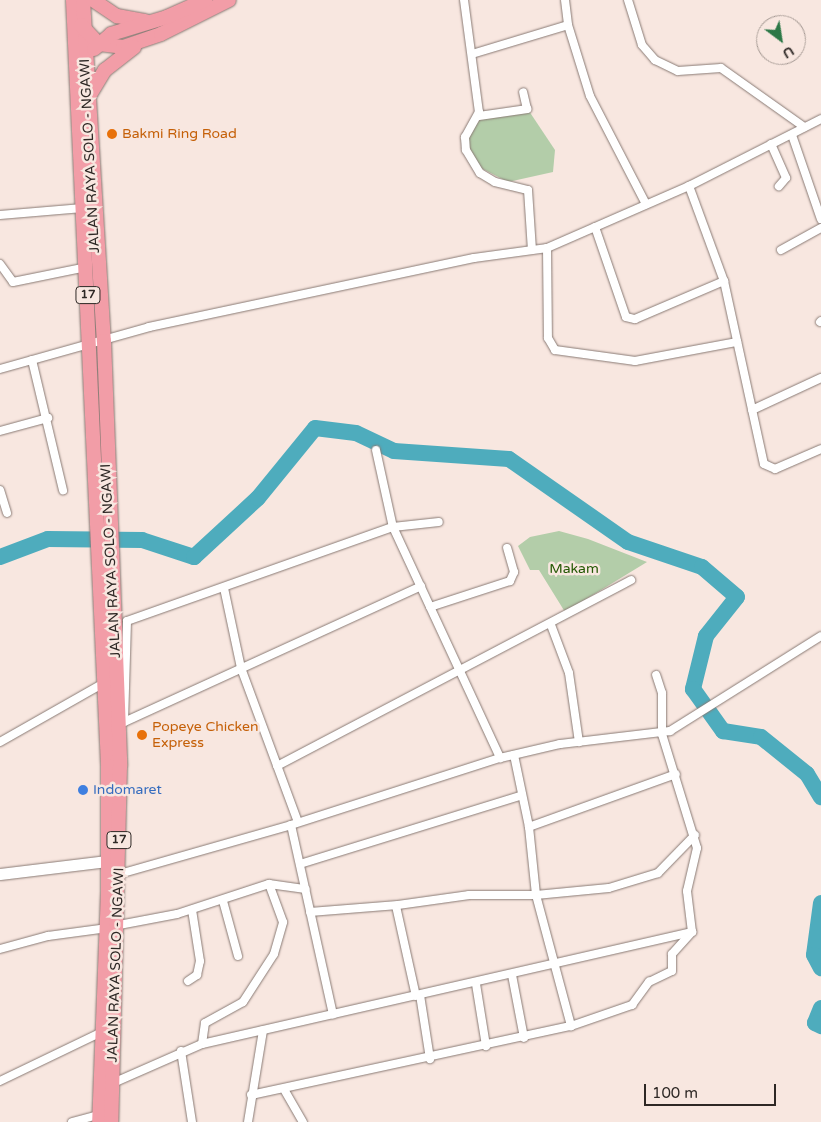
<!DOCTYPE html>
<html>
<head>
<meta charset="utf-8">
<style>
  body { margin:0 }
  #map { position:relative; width:821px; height:1122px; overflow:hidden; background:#f8e7e0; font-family:"Varela Round",sans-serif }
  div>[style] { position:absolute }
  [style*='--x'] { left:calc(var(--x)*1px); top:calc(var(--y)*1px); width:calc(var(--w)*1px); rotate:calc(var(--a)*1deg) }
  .green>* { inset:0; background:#b3cda9 }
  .river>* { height:16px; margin:-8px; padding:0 8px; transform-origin:8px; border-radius:8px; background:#4eacbd }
  .roads { filter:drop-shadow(0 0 1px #897a74) drop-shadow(0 0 1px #897a74) }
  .street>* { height:8px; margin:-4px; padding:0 4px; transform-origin:4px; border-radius:4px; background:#fff }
  .secondary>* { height:11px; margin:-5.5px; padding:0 5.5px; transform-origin:5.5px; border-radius:5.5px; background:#fff }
  .highway>* { height:14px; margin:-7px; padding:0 7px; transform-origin:7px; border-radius:7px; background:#f29da7 }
  .dots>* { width:14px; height:14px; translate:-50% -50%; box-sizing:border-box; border:2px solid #f8e7e0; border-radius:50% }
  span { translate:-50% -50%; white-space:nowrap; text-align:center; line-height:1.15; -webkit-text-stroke:5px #f8e7e0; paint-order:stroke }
  .shield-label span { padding:1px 4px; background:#f8e7e0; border:1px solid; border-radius:4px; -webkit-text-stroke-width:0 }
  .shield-label { font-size:12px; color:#2e2825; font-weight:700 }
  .food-label { font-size:14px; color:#c56008 }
  .left { translate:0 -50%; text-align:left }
  .street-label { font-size:14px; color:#2e2825 }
  .park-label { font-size:14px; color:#235803 }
  .shop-label { font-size:14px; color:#366cbe }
  .north { position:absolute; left:756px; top:15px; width:50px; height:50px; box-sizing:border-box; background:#f8e7e0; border:1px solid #a79b95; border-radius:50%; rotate:149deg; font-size:14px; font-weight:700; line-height:20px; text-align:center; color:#2e2825 }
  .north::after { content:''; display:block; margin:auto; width:18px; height:22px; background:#2c7847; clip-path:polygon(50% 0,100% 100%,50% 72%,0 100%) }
  .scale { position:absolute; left:644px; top:1084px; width:132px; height:22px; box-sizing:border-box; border:2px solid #2e2825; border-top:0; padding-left:6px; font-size:15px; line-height:18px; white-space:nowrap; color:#2e2825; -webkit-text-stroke:4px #f8e7e0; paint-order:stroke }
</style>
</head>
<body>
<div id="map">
  <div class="green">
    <div style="clip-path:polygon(529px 111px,555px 150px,553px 172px,508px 182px,479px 167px,468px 149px,469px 133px,480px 120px)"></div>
    <div style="clip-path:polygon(559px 531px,588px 539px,647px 562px,565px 612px,539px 570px,530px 570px,518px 546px,530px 537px)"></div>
  </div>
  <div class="river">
    <div style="--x:0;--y:557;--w:51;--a:-20.6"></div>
    <div style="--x:48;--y:539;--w:94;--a:0.6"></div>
    <div style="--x:142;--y:540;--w:55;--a:18.1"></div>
    <div style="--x:194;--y:557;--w:87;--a:-42.7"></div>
    <div style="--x:258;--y:498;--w:90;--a:-50.8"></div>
    <div style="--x:315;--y:428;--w:41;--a:7"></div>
    <div style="--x:356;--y:433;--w:42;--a:25.3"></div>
    <div style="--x:394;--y:451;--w:115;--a:4"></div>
    <div style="--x:509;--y:459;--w:145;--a:34.9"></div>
    <div style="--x:628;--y:542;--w:78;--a:18.7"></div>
    <div style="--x:702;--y:567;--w:46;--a:40.6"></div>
    <div style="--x:737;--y:597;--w:50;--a:128.5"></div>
    <div style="--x:706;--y:636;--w:55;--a:103.8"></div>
    <div style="--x:693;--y:689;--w:52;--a:54.5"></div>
    <div style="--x:723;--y:731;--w:38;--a:9"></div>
    <div style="--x:761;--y:737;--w:59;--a:38.8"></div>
    <div style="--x:807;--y:774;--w:27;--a:59"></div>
    <div style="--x:821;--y:903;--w:52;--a:97.7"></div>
    <div style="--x:814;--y:955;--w:15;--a:62"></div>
    <div style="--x:821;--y:1008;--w:16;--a:112"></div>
    <div style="--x:815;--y:1023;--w:7;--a:27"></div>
  </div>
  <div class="roads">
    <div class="street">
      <div style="--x:464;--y:0;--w:113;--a:82.4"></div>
      <div style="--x:479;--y:112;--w:29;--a:119"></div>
      <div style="--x:465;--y:137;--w:13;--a:86"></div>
      <div style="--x:466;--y:150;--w:27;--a:59"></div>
      <div style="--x:480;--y:173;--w:17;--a:31"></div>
      <div style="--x:495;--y:182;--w:34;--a:14"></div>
      <div style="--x:528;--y:190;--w:60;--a:86.2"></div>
      <div style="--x:565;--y:0;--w:25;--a:83"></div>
      <div style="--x:568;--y:25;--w:74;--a:72.8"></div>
      <div style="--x:590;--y:96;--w:122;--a:62.6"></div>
      <div style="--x:628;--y:0;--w:47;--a:72.7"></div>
      <div style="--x:642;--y:45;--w:20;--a:49"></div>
      <div style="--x:655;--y:60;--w:25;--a:26"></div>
      <div style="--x:678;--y:71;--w:43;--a:-4"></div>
      <div style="--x:721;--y:68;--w:102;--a:35.4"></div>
      <div style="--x:472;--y:54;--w:100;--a:-16.8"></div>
      <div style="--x:479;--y:116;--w:49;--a:-8.3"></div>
      <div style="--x:527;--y:109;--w:17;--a:-103"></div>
      <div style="--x:792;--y:135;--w:89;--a:71"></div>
      <div style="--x:771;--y:144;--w:37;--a:66"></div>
      <div style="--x:786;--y:178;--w:11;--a:131"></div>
      <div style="--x:689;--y:186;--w:101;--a:69.8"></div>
      <div style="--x:724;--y:281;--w:187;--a:77.7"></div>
      <div style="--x:764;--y:464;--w:12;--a:24"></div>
      <div style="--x:775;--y:469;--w:50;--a:-23.5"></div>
      <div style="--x:0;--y:215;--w:83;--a:-4.8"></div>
      <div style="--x:595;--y:227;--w:95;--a:71"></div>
      <div style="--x:626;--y:317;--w:9;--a:13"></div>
      <div style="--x:635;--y:319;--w:97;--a:-23.1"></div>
      <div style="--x:547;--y:248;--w:90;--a:89.4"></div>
      <div style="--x:548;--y:338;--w:14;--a:60"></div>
      <div style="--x:555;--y:350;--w:81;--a:7.8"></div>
      <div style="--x:635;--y:361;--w:104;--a:-10.6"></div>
      <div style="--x:781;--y:250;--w:46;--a:-28.8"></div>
      <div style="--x:0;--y:264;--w:22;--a:54"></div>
      <div style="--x:13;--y:282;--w:76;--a:-11.5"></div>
      <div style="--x:820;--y:322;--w:1;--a:-45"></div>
      <div style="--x:32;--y:360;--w:134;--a:76.6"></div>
      <div style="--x:0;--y:369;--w:155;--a:-15.7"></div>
      <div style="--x:149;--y:327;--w:332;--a:-12"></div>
      <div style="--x:474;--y:258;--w:74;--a:-7.8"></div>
      <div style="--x:547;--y:248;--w:155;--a:-23.6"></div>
      <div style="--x:689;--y:186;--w:148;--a:-26.9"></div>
      <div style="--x:752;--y:410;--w:76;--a:-24.9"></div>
      <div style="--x:0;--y:431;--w:50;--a:-15.2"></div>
      <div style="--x:376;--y:450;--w:79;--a:77.6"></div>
      <div style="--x:393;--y:527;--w:255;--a:65.1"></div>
      <div style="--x:0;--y:490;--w:24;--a:73"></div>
      <div style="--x:224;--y:588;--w:82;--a:78"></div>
      <div style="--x:241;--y:668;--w:164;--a:69.7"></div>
      <div style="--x:430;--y:607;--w:84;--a:-18"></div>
      <div style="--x:510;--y:581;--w:10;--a:-66"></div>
      <div style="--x:514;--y:572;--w:25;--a:-106"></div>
      <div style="--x:551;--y:625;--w:51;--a:69.4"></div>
      <div style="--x:569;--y:673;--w:70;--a:81.8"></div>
      <div style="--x:124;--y:722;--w:101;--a:-88.3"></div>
      <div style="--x:127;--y:621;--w:282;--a:-19.5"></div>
      <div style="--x:393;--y:527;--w:46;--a:-6.2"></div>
      <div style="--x:122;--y:723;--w:329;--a:-24.6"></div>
      <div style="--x:0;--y:742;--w:120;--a:-29.6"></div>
      <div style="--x:514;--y:755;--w:74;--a:78.2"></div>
      <div style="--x:529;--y:827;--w:68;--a:84.1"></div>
      <div style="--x:536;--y:895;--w:136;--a:75"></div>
      <div style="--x:277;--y:766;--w:400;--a:-27.7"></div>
      <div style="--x:291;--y:825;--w:194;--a:77.5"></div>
      <div style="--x:529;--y:827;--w:156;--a:-19.8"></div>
      <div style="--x:300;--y:864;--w:230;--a:-17.2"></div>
      <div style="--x:116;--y:875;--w:182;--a:-15.9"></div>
      <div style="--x:291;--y:825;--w:219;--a:-17.8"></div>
      <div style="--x:500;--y:758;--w:62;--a:-13.1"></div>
      <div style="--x:560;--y:744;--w:111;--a:-6.7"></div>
      <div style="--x:670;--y:731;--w:178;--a:-32.2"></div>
      <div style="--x:223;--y:901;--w:57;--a:74.7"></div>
      <div style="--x:396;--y:906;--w:92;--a:77.5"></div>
      <div style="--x:310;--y:912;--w:88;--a:-4.5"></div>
      <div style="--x:398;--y:905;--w:72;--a:-8"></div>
      <div style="--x:469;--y:895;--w:67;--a:0"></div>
      <div style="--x:536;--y:895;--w:73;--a:-5.5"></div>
      <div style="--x:609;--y:888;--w:51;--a:-17"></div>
      <div style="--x:658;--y:873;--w:53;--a:-45.8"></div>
      <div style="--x:119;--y:925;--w:59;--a:-10.7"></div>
      <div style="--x:177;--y:914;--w:97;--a:-18.1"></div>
      <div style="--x:269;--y:884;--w:37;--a:8"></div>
      <div style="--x:0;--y:949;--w:50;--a:-15.2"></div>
      <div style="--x:48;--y:936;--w:60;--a:-7.7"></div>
      <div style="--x:512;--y:975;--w:64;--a:79.2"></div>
      <div style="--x:188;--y:981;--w:11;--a:-34"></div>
      <div style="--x:197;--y:975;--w:14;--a:-78"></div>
      <div style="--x:200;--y:961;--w:52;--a:-98.9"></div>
      <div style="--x:476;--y:984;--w:63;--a:80.8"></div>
      <div style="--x:420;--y:995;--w:65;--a:81.1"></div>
      <div style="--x:202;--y:1044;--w:21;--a:-82"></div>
      <div style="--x:205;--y:1023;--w:43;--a:-28.9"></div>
      <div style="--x:243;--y:1002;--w:57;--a:-57.1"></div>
      <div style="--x:274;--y:954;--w:33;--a:-74"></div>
      <div style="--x:283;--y:922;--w:40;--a:-110.2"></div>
      <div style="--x:181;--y:1051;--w:72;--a:81.2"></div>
      <div style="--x:0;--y:1081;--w:113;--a:-25.7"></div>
      <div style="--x:113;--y:1083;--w:97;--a:-23.7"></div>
      <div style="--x:202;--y:1044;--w:503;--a:-12.88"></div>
      <div style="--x:285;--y:1091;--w:36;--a:60"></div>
      <div style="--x:251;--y:1095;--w:327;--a:-12.2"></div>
      <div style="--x:571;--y:1026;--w:65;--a:-19"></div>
      <div style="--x:632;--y:1005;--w:29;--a:-54"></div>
      <div style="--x:649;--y:982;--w:25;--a:-26"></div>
      <div style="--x:672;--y:971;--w:17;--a:-90"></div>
      <div style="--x:672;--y:954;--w:30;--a:-48"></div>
      <div style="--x:692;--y:932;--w:41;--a:-97"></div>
      <div style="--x:687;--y:891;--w:44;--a:-76.9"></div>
      <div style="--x:697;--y:848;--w:119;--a:-107.1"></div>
      <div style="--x:662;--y:734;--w:41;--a:-90"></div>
      <div style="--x:662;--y:693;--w:19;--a:-108"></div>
      <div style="--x:72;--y:1122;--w:28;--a:-15"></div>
      <div style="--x:248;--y:1122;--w:93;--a:-80.7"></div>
    </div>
    <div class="secondary">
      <div style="--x:0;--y:874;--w:116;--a:-6.9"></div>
    </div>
    <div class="highway">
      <div style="--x:73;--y:0;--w:767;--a:87.38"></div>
      <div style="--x:108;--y:766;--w:126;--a:90"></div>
      <div style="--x:108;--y:892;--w:230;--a:92.2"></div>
      <div style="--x:83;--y:0;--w:342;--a:86.5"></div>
      <div style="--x:104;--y:341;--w:425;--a:87.8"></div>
      <div style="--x:120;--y:766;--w:356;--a:91.4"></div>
      <div style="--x:93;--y:0;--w:29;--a:34"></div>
      <div style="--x:117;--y:16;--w:29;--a:10"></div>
      <div style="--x:81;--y:25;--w:26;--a:47"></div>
      <div style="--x:99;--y:44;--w:24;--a:7"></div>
      <div style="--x:123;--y:47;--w:40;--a:-18.9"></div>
      <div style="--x:161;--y:34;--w:76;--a:-26.6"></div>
      <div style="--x:94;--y:49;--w:23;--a:-41"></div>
      <div style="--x:111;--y:34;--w:59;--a:-16.9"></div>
      <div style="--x:167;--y:17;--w:42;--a:-24.1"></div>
      <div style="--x:88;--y:98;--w:33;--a:-59"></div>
      <div style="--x:105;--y:70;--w:37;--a:-38"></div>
    </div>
  </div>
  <div class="dots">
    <div style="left:112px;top:134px;background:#e8710a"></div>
    <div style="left:142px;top:735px;background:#e8710a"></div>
    <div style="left:83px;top:790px;background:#3f7fe0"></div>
  </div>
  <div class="shield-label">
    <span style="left:88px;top:295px">17</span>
    <span style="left:119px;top:840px">17</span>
  </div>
  <div class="food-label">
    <span class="left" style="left:122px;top:134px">Bakmi Ring Road</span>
    <span class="left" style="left:152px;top:735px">Popeye Chicken<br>Express</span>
  </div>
  <div class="street-label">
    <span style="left:90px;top:156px;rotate:-93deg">JALAN RAYA SOLO - NGAWI</span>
    <span style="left:111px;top:561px;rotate:-93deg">JALAN RAYA SOLO - NGAWI</span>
    <span style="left:116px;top:965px;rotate:-88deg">JALAN RAYA SOLO - NGAWI</span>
  </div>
  <div class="park-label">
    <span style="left:574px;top:569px">Makam</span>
  </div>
  <div class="shop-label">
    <span class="left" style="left:93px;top:790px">Indomaret</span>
  </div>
  <div class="north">U</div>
  <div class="scale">100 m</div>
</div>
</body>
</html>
